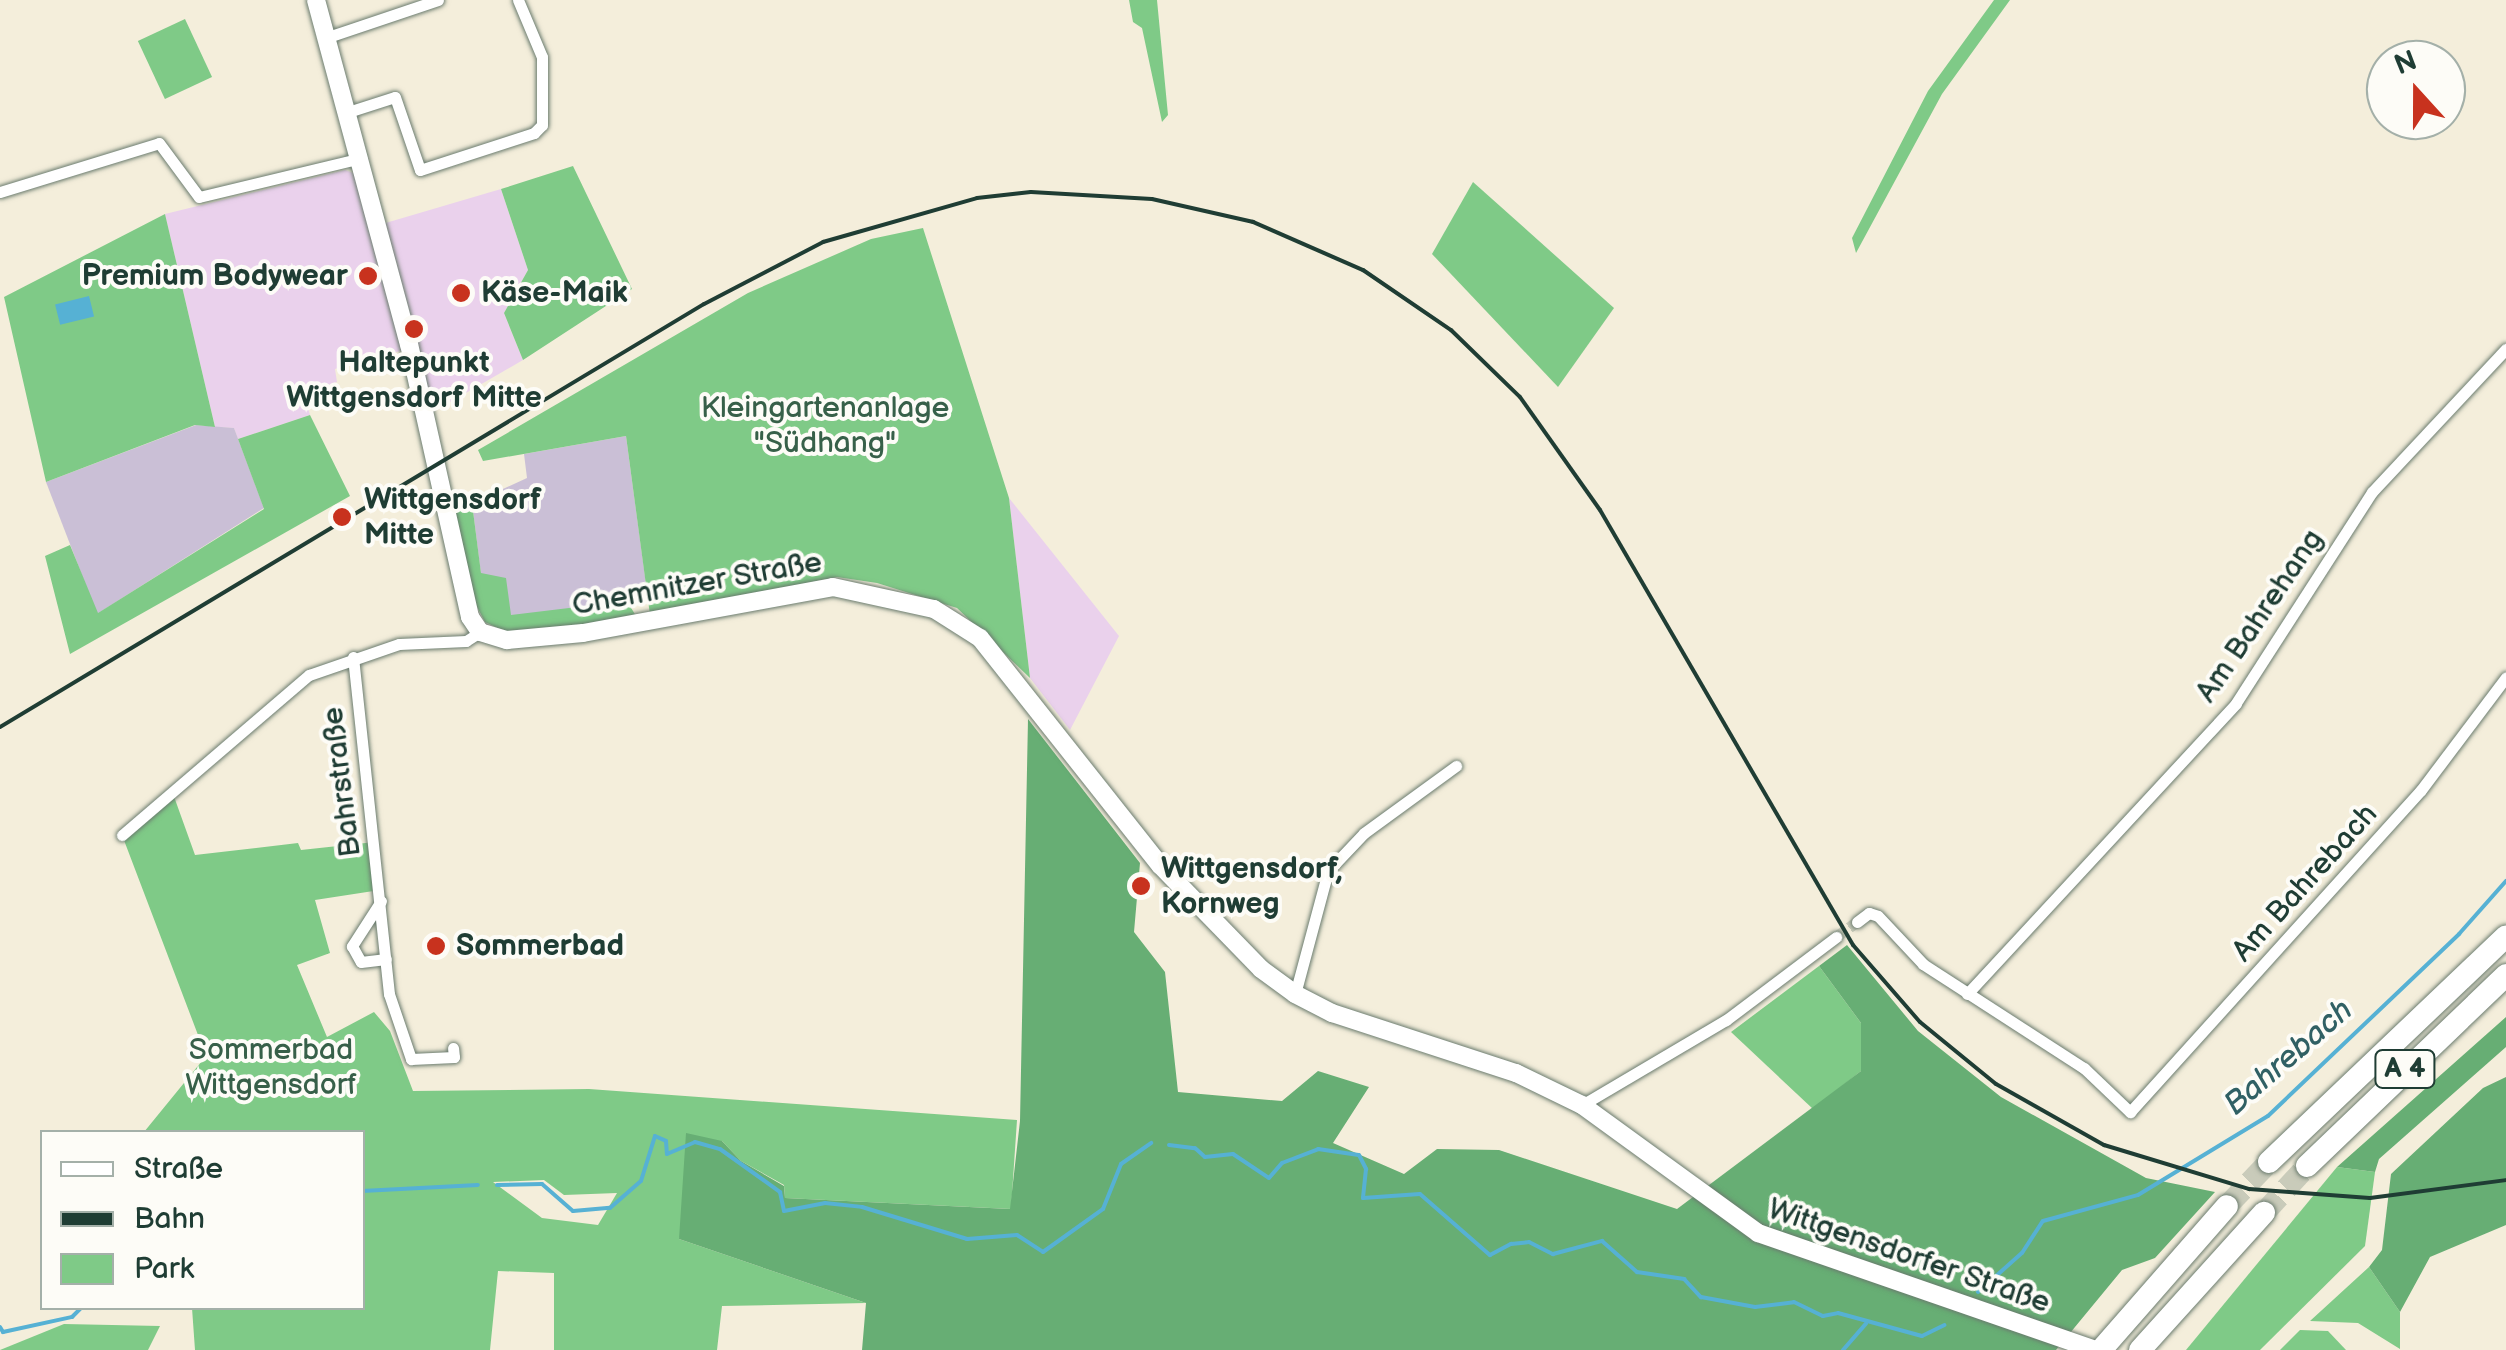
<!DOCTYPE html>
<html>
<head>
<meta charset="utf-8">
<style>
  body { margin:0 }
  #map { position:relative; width:2506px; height:1350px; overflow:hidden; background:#f4eedb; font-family:"Balsamiq Sans",sans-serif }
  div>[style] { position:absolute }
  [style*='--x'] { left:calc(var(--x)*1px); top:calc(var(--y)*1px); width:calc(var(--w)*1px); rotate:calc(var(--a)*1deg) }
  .built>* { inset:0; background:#ead1ec }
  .industrial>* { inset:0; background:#cabfd6 }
  .green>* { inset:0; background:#7fca87; transform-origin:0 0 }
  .forest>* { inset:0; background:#67ae74 }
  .water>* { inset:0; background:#56b1d4; transform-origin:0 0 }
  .stream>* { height:4px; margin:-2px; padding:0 2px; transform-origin:2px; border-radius:2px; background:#56b1d4 }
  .street-tunnel>* { height:11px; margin-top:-5.5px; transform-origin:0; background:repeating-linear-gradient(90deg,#c9cbba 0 11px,transparent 0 16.5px) }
  .highway-tunnel>* { height:22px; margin-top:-11px; transform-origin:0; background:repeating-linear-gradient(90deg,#c9cbba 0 22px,transparent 0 33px) }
  .roads { filter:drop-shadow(0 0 2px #6a7b6e) drop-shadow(0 0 2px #6a7b6e) }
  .street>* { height:11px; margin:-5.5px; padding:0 5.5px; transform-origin:5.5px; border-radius:5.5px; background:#fff }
  .secondary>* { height:18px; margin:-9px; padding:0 9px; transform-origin:9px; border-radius:9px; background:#fff }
  .highway>* { height:22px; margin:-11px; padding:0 11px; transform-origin:11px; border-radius:11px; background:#fff }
  .rail>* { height:4px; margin:-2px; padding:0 2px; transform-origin:2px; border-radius:2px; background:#1f3d34 }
  .dots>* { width:28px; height:28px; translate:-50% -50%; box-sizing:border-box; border:5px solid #fdfcf7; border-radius:50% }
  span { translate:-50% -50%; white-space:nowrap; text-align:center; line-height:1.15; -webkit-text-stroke:8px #fdfcf7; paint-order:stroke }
  .shield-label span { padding:2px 8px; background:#fdfcf7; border:2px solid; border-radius:8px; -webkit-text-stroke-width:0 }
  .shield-label { font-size:28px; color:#1f3d34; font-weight:700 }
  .poi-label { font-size:30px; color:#1f3d34; font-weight:700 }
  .right { translate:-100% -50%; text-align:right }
  .left { translate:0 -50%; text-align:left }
  .park-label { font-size:30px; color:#376049 }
  .street-label { font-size:30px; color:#1f3d34 }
  .water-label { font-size:32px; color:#306064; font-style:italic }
  .legend { position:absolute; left:40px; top:1130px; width:325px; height:180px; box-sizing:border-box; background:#fdfcf7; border:2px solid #a4b0a9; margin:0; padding:12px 18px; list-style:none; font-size:30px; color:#1f3d34 }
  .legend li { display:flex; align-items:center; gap:20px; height:50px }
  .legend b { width:50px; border:2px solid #a4b0a9 }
  .north { position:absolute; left:2366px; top:40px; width:100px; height:100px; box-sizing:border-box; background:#fdfcf7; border:2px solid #a4b0a9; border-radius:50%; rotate:339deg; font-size:28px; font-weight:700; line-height:40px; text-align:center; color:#1f3d34 }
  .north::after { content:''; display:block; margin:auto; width:35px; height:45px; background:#c8321e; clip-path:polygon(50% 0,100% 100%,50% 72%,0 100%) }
</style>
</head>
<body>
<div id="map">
  <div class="built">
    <div style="clip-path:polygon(345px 170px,356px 174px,372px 227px,501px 189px,528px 270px,504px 313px,523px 360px,433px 412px,415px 347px,335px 369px,337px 382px,304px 393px,310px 415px,238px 439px,234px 428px,215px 427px,165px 214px)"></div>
    <div style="clip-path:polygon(1009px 498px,1119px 636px,1070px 730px,1030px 678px)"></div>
  </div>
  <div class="industrial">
    <div style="clip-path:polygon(196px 425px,234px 428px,264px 508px,97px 614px,46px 482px)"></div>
    <div style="clip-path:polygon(626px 436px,648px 599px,511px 616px,481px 574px,472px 503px,527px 478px,524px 454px)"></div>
  </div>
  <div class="green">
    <div style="clip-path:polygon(1129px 0,1157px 0,1168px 115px,1162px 122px,1142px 28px,1133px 22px)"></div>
    <div style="clip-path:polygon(1994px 0,2010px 0,1942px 94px,1856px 253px,1852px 238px,1928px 91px)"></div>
    <div style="left:185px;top:19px;width:64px;height:52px;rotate:65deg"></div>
    <div style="clip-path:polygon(573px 166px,632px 289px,523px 360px,504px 313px,528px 270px,501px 189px)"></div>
    <div style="clip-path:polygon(1473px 182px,1614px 308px,1558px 387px,1432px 254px)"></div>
    <div style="clip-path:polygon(165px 214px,215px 427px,195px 425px,46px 482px,4px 297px)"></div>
    <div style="clip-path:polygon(923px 228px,1009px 498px,1030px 678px,957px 608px,877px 583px,837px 577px,650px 615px,626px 436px,483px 461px,478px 450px,748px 293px,871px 239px)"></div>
    <div style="clip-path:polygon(310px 415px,350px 496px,70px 654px,45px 556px,70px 545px,98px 613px,264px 509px,238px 439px)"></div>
    <div style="clip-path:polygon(472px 503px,481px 573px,506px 578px,511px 615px,627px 601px,636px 616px,569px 629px,504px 631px,485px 622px,475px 603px,453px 506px)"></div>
    <div style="clip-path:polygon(evenodd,172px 791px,195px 855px,298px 843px,301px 850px,375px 842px,380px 890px,315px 900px,330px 953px,297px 965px,327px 1037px,374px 1012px,390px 1031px,413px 1091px,589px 1089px,1017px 1120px,1011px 1209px,785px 1198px,784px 1185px,741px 1161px,722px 1141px,679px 1239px,866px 1303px,722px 1306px,717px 1350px,554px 1350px,554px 1273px,498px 1271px,490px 1350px,195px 1350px,192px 1308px,362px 1308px,362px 1132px,144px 1132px,206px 1056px,122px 835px,172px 791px,544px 1180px,564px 1195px,617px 1193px,598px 1225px,542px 1218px,493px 1182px,544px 1180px)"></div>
    <div style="clip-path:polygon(1819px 966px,1861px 1023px,1861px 1071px,1813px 1109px,1731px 1032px)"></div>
    <div style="clip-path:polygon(2337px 1167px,2375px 1172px,2365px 1246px,2260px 1350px,2186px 1350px)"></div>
    <div style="clip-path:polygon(2369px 1267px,2400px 1312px,2400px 1349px,2358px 1323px,2310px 1321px)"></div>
    <div style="clip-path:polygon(64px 1324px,160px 1326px,148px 1350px,0 1350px)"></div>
    <div style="clip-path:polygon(2300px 1330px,2328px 1331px,2346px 1350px,2280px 1350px)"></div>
  </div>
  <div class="forest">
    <div style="clip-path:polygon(1028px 719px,1140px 863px,1134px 932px,1165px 972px,1178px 1092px,1282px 1101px,1318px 1071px,1369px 1087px,1333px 1143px,1404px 1174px,1437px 1149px,1499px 1150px,1677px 1209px,1861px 1071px,1861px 1023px,1819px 966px,1847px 945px,1918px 1031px,2001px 1097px,2146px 1178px,2215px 1192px,2155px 1258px,2122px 1270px,2056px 1350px,862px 1350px,866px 1303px,679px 1239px,686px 1133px,722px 1141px,741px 1161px,784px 1186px,785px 1198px,1010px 1209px,1020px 1121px)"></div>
    <div style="clip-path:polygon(2506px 1017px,2506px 1047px,2379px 1159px,2375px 1172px,2337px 1167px)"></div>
    <div style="clip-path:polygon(2506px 1077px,2506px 1225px,2430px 1257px,2400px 1312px,2369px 1267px,2382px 1250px,2391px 1174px,2483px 1088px)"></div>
  </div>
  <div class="water">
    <div style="left:89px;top:296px;width:21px;height:35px;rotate:76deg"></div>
  </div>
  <div class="stream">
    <div style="--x:1169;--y:1145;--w:26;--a:7"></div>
    <div style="--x:1195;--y:1148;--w:13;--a:42"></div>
    <div style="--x:1205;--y:1157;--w:28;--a:-6"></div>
    <div style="--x:1233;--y:1154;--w:43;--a:33.7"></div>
    <div style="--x:1269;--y:1178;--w:20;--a:-49"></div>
    <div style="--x:1282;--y:1163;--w:39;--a:-21"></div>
    <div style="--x:1318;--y:1149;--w:41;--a:8.3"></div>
    <div style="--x:1359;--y:1155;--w:16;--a:63"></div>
    <div style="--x:1366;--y:1169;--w:29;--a:96"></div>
    <div style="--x:1363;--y:1198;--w:57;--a:-4"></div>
    <div style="--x:1420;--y:1194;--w:93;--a:41.1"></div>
    <div style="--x:1490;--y:1255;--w:24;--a:-28"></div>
    <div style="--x:1511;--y:1244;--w:18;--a:-6"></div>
    <div style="--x:1529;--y:1242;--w:27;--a:27"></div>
    <div style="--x:1553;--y:1254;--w:51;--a:-14.9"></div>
    <div style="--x:1602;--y:1241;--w:47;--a:41.5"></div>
    <div style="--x:1637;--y:1272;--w:48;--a:8.5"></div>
    <div style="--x:1684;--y:1279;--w:25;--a:47"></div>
    <div style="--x:1701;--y:1297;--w:55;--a:10.5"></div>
    <div style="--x:1755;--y:1307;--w:39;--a:-7"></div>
    <div style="--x:1794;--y:1302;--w:32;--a:26"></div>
    <div style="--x:1823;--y:1316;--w:15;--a:-11"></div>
    <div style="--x:1838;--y:1313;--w:87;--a:15.3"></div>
    <div style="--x:1922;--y:1336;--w:25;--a:-26"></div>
    <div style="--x:497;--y:1185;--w:45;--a:-1.3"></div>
    <div style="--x:542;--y:1184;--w:41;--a:41.1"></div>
    <div style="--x:573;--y:1211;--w:37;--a:-5"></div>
    <div style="--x:610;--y:1208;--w:41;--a:-41.1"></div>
    <div style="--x:641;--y:1181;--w:47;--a:-72.7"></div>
    <div style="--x:655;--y:1136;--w:12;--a:24"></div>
    <div style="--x:666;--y:1141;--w:13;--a:86"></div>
    <div style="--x:667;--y:1154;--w:30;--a:-23"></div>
    <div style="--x:695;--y:1142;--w:26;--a:16"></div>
    <div style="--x:720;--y:1149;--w:74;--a:35.6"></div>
    <div style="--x:780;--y:1192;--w:19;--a:78"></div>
    <div style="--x:784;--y:1211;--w:42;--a:-11"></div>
    <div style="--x:825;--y:1203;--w:37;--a:6"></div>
    <div style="--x:862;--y:1207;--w:110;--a:16.9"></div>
    <div style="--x:967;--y:1239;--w:50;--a:-4.6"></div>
    <div style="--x:1017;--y:1235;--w:31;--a:33"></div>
    <div style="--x:1043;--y:1252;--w:74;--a:-35.6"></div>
    <div style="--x:1103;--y:1209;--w:48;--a:-68.2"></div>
    <div style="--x:1121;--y:1164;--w:37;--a:-35"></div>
    <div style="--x:362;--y:1191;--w:116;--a:-3"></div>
    <div style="--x:1978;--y:1292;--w:59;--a:-41.6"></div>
    <div style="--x:2022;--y:1253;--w:38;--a:-57"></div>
    <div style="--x:2043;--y:1221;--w:98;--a:-15.3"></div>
    <div style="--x:2138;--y:1195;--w:152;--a:-31.3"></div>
    <div style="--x:2268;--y:1116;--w:264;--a:-43.6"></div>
    <div style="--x:2459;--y:934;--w:71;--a:-48.4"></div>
    <div style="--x:0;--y:1327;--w:6;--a:59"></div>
    <div style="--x:3;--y:1332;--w:71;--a:-12.3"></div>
    <div style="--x:72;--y:1317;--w:13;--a:-45"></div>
    <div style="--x:1843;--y:1350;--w:35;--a:-49"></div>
  </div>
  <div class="street-tunnel">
    <div style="--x:1836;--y:937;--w:26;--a:-36"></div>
  </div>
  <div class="highway-tunnel">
    <div style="--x:2227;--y:1206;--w:61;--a:-46.3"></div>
    <div style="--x:2264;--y:1213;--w:64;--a:-47.5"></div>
  </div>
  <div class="roads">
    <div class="street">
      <div style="--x:328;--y:37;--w:116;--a:-18.6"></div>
      <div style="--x:348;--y:112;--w:49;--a:-17.7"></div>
      <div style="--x:395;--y:97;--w:77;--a:71.1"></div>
      <div style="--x:420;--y:170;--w:120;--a:-18"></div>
      <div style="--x:534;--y:133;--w:11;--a:-45"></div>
      <div style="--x:542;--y:125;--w:68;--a:-90"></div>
      <div style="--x:542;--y:57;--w:62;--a:-112.8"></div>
      <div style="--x:0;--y:192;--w:166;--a:-17.1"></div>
      <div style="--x:159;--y:143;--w:67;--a:53.5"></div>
      <div style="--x:199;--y:197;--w:167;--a:-13.5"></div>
      <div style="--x:353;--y:657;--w:339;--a:83.9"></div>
      <div style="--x:389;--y:994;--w:69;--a:71.3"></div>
      <div style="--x:411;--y:1059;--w:43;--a:-2.7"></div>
      <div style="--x:454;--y:1057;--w:9;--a:-96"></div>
      <div style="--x:122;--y:835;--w:246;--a:-40.6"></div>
      <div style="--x:309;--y:675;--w:95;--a:-19"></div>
      <div style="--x:399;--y:644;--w:67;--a:-2.6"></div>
      <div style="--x:466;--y:641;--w:17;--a:-33"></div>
      <div style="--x:381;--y:901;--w:54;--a:122.8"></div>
      <div style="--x:352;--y:946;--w:18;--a:61"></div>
      <div style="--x:361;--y:962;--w:25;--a:-7"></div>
      <div style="--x:1857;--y:922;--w:15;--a:-37"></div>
      <div style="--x:1869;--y:913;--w:9;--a:18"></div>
      <div style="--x:1878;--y:916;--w:66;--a:46.8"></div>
      <div style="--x:1923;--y:964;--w:192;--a:32.9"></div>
      <div style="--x:2084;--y:1068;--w:64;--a:43.7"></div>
      <div style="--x:2130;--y:1112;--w:434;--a:-47.9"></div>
      <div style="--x:2421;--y:790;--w:141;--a:-53"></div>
      <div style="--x:1295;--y:994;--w:127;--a:-75"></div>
      <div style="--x:1328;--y:871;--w:52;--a:-46.5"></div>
      <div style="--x:1364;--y:833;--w:114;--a:-36.1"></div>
      <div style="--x:1967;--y:994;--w:396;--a:-47.2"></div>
      <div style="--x:2236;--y:703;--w:251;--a:-57.2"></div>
      <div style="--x:2372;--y:492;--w:196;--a:-46.9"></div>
      <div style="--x:1582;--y:1105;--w:167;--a:-30.6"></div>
      <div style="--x:1726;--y:1020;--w:138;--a:-37"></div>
    </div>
    <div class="secondary">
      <div style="--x:316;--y:0;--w:356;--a:74.9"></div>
      <div style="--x:409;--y:344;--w:280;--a:77.4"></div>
      <div style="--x:470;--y:617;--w:18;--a:56"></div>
      <div style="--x:480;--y:632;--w:28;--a:17"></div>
      <div style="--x:507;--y:640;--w:76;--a:-5.3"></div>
      <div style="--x:583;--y:633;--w:254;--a:-10.4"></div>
      <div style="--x:833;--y:587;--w:103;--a:12.3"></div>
      <div style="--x:934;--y:609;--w:54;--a:32.2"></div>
      <div style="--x:980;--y:638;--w:290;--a:51.6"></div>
      <div style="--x:1160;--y:865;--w:145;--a:45.8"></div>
      <div style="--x:1261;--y:969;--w:42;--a:36.3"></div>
      <div style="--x:1295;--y:994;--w:42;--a:27.2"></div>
      <div style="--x:1332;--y:1013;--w:194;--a:18.1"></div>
      <div style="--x:1516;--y:1073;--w:73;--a:25.9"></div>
      <div style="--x:1582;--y:1105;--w:218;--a:36"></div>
      <div style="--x:1758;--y:1233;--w:358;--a:19.1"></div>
    </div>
    <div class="highway">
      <div style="--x:2269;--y:1162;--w:327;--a:-43.6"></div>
      <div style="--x:2307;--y:1166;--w:276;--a:-43.8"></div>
      <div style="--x:2101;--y:1350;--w:191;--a:-48.8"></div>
      <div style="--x:2140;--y:1350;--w:185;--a:-47.9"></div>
    </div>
  </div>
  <div class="rail">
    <div style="--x:0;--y:727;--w:821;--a:-31"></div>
    <div style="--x:704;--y:304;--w:134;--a:-27.5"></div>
    <div style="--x:823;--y:242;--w:160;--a:-15.9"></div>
    <div style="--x:977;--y:198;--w:54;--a:-6.3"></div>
    <div style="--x:1031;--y:192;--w:121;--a:3.3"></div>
    <div style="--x:1152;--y:199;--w:104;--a:12.8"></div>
    <div style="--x:1253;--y:222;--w:120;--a:23.6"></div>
    <div style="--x:1363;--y:270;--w:107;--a:34.3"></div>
    <div style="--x:1451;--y:330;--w:96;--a:44.2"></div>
    <div style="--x:1520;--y:397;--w:138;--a:54.7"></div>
    <div style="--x:1600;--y:510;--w:503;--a:59.82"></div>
    <div style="--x:1853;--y:945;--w:102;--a:49"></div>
    <div style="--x:1920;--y:1022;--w:98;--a:39.2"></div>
    <div style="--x:1996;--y:1084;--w:124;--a:29.5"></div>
    <div style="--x:2104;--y:1145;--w:152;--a:16.9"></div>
    <div style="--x:2249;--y:1189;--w:121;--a:4.3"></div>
    <div style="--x:2370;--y:1198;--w:137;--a:-7.5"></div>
  </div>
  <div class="dots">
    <div style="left:368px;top:276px;background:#c8321e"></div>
    <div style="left:461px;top:293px;background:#c8321e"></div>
    <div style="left:414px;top:329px;background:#c8321e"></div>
    <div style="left:342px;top:517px;background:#c8321e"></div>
    <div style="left:1141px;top:886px;background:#c8321e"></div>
    <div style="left:436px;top:946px;background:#c8321e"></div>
  </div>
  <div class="shield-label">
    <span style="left:2405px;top:1069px">A 4</span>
  </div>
  <div class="poi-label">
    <span class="right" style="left:348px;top:276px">Premium Bodywear</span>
    <span class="left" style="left:481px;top:293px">Käse-Maik</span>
    <span style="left:414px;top:380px">Haltepunkt<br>Wittgensdorf Mitte</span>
    <span class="left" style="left:364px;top:517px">Wittgensdorf<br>Mitte</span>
    <span class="left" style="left:1161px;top:886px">Wittgensdorf,<br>Kornweg</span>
    <span class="left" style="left:456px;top:946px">Sommerbad</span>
  </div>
  <div class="park-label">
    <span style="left:825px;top:425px">Kleingartenanlage<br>"Südhang"</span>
    <span style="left:271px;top:1067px">Sommerbad<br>Wittgensdorf</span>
  </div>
  <div class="street-label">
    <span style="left:697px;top:584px;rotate:-10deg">Chemnitzer Straße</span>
    <span style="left:2260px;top:616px;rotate:-56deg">Am Bahrehang</span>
    <span style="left:342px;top:782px;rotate:-97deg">Bahrstraße</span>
    <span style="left:2305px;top:883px;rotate:-48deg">Am Bahrebach</span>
    <span style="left:1909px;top:1256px;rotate:19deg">Wittgensdorfer Straße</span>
  </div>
  <div class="water-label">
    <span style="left:2289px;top:1058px;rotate:-41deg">Bahrebach</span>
  </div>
  <ul class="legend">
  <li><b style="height:12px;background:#fff"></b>Straße</li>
  <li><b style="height:12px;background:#1f3d34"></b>Bahn</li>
  <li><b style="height:28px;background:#7fca87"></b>Park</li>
  </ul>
  <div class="north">N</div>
</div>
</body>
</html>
